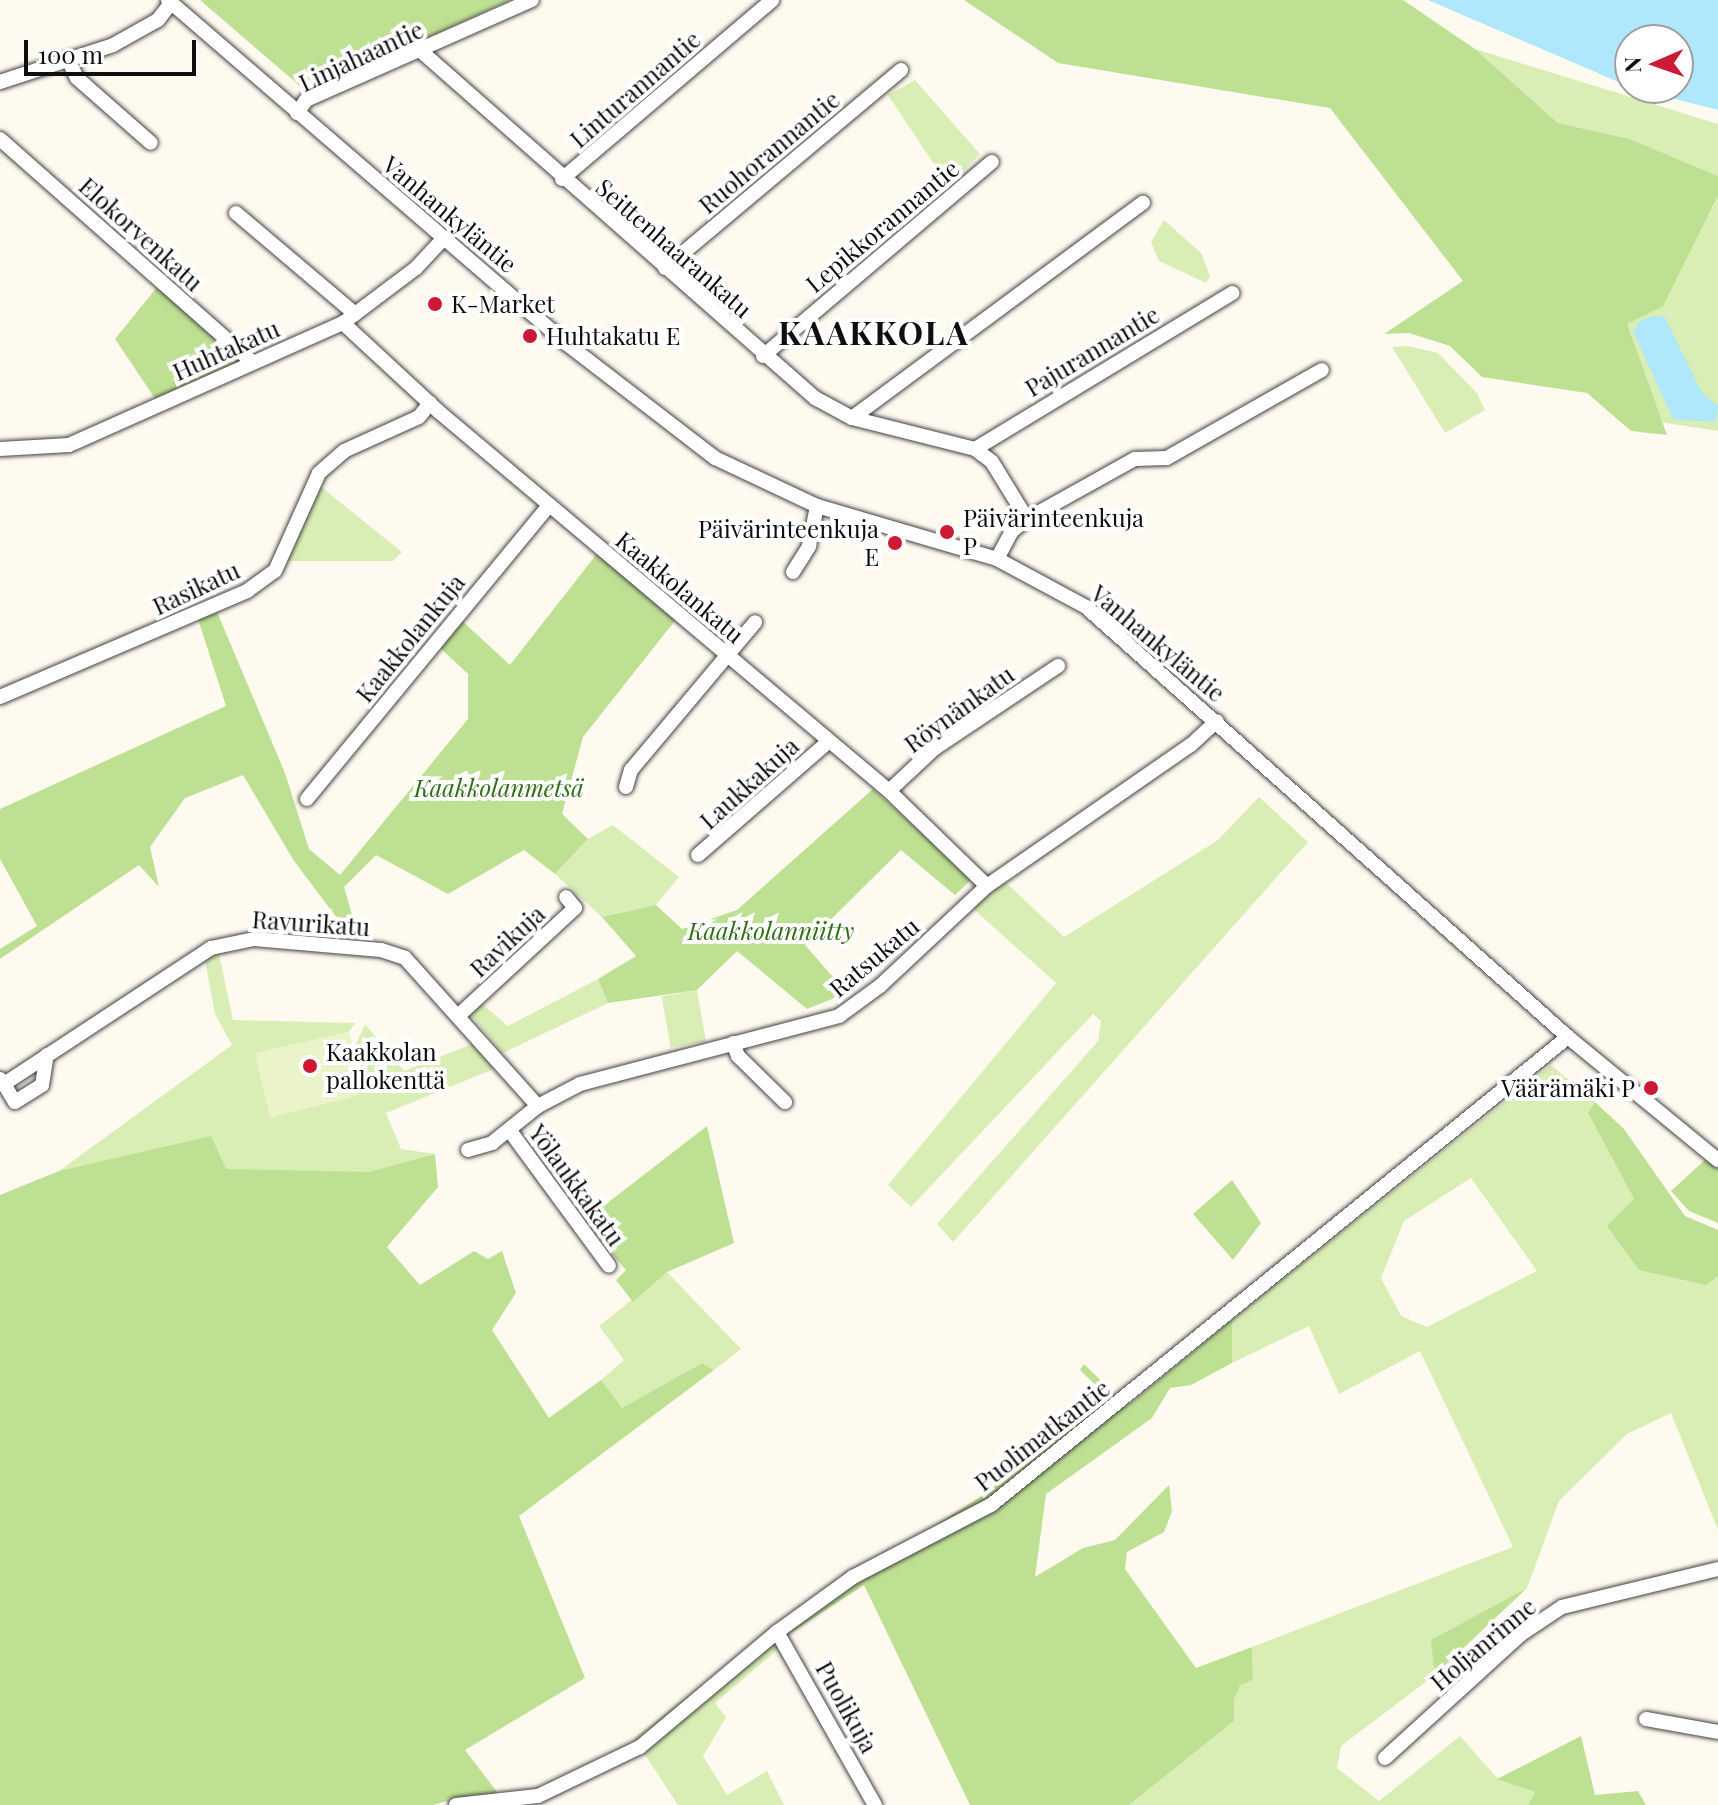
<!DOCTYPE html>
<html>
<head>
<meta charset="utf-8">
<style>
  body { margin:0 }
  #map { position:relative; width:1718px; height:1805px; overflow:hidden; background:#fffaf0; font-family:"Playfair Display",serif }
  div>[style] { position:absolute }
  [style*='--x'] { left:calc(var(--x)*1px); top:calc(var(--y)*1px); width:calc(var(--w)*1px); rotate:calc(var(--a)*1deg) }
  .green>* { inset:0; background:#d9eeb5; transform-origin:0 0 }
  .forest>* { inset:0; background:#bee093 }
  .pitch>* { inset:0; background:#eaf4c8 }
  .water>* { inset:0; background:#afe8fc }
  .roads { filter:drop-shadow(0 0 2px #424242) drop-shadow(0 0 2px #424242) }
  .minor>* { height:14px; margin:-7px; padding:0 7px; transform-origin:7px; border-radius:7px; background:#fff }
  .dots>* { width:22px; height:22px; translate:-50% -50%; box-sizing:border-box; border:4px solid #fff; border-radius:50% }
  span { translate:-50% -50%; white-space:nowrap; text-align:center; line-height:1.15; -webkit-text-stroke:8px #fff; paint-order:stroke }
  .street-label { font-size:24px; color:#0f0f0f }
  .poi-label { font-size:24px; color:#0f0f0f }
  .left { translate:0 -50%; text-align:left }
  .right { translate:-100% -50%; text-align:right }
  .park-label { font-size:24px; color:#336d18; font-style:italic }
  .district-label { font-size:32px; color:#0f0f0f; font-weight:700; letter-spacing:2px }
  .north { position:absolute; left:1614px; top:24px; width:80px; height:80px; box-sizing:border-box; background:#fff; border:2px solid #9f9f9f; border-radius:50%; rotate:268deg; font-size:22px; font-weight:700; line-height:32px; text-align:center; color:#0f0f0f }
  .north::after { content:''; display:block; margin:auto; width:28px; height:36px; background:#cc1936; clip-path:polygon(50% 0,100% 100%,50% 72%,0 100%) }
  .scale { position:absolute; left:24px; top:40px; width:172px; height:36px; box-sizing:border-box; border:4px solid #0f0f0f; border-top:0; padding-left:10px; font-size:24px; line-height:28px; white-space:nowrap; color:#0f0f0f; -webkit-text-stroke:6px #fff; paint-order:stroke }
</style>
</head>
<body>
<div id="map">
  <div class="green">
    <div style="clip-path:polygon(1475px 49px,1718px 124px,1718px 176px,1630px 139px,1558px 123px)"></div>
    <div style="clip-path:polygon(915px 80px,980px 154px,958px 176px,962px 183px,952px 191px,888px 95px)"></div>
    <div style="clip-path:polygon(1718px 197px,1718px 431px,1653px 421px,1609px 328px,1670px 290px)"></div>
    <div style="clip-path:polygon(1164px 220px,1201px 253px,1210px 276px,1206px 283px,1159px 261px,1151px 242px)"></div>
    <div style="clip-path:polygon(1408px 346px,1438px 353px,1477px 393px,1485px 410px,1445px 433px,1392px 347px)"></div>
    <div style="clip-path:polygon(320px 486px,402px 552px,393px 561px,287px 561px)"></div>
    <div style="clip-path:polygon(1259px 797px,1308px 842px,953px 1242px,937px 1224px,1098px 1041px,1101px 1021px,1093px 1014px,911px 1207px,888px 1185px,1056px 983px,969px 905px,1002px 879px,1064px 937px,1218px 840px)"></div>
    <div style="clip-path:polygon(613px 825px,679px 877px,656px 905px,602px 917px,555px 874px,588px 839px)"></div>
    <div style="clip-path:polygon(219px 954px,233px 1020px,355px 1023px,349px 1032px,256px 1053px,365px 1079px,356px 1044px,365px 1024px,404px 1071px,472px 1044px,494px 1069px,386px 1113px,401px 1149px,435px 1154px,368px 1172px,59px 1171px,232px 1045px,215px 1014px,205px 960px)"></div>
    <div style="clip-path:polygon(598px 979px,608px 1003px,503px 1053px,470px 1014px,481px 1003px,508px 1026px)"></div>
    <div style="left:697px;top:990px;width:52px;height:36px;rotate:80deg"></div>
    <div style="clip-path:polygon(evenodd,1551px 1065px,1595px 1102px,1588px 1113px,1634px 1199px,1706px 1285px,1718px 1276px,1718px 1530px,1671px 1413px,1627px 1434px,1559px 1501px,1527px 1588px,1432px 1640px,1435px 1675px,1341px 1746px,1337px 1768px,1379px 1801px,1460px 1736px,1497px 1778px,1535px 1792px,1528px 1805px,1129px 1805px,1234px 1721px,1234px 1700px,1240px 1684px,1253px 1680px,1252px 1647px,1513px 1547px,1420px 1351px,1339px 1394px,1309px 1326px,1232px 1363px,1232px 1320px,1551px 1065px,1471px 1178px,1537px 1271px,1427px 1327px,1401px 1316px,1381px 1278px,1404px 1221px,1471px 1178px)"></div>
    <div style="clip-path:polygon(667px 1272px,741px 1349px,714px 1370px,702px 1363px,621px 1409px,601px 1380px,624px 1360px,599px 1326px)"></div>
    <div style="clip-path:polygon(785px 1620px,791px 1633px,783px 1645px,715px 1703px,726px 1717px,703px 1756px,727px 1795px,767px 1771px,784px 1805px,678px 1805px,634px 1738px)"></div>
  </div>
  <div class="forest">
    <div style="clip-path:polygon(200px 0,510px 0,321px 86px,301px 87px)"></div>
    <div style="clip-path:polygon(964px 0,1403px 0,1475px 49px,1558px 123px,1630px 139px,1718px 176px,1718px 196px,1663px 306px,1627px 324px,1667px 435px,1631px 431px,1587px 393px,1482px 377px,1450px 346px,1409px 333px,1384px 334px,1463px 281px,1330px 108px,1058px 63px)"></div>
    <div style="clip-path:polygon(158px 286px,240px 361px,156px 400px,115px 339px)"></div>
    <div style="clip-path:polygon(599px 551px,677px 618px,583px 737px,562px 814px,588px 839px,555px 874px,524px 850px,448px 894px,376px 855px,344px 887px,357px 932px,346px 930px,294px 861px,243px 775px,185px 798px,150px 847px,159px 887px,139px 865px,0 959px,0 949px,37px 926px,0 859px,0 809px,226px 706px,198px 619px,217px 612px,285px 773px,309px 849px,340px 875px,468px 719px,468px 674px,437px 645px,460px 619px,510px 665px)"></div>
    <div style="clip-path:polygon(873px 789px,972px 879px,955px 895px,901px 850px,805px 945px,847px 993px,807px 1009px,737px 951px,697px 990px,608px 1003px,598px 979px,636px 956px,602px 917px,656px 905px,682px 929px,737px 910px)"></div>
    <div style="clip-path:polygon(1595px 1102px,1624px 1129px,1685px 1216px,1718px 1230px,1718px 1276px,1706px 1285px,1639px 1270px,1607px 1226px,1634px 1199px,1588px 1113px)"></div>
    <div style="clip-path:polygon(707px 1126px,734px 1243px,667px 1272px,633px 1302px,616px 1280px,626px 1270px,584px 1221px)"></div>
    <div style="clip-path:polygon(211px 1136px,226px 1169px,368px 1172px,435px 1154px,438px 1187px,387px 1247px,420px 1285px,474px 1251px,488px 1259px,502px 1251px,516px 1293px,492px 1330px,549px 1418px,601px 1380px,622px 1408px,702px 1363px,714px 1370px,519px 1516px,585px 1678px,465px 1750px,507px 1805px,449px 1805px,447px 1801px,433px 1805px,0 1805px,0 1195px,59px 1171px)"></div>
    <div style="clip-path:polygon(1707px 1158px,1718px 1167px,1718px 1223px,1689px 1211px,1671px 1191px)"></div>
    <div style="clip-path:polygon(1232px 1180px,1261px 1223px,1233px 1260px,1193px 1214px)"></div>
    <div style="clip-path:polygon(1232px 1320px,1232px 1363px,1191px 1385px,1170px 1388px,1152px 1418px,1046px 1494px,1035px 1577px,1083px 1548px,1115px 1540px,1169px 1485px,1172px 1511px,1164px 1532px,1127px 1552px,1125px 1569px,1196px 1668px,1252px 1647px,1253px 1680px,1240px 1685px,1234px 1700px,1234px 1721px,1129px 1805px,970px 1805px,864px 1585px,791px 1633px,785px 1620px,980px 1497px,1110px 1399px,1080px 1370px,1084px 1364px,1127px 1406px)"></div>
    <div style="clip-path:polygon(1527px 1588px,1435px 1675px,1431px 1640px)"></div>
    <div style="clip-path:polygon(1581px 1736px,1595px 1795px,1638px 1791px,1646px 1805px,1528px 1805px,1535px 1792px,1497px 1779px)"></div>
  </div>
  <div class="pitch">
    <div style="clip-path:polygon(349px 1032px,365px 1079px,356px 1096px,270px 1118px,255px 1053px)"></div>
  </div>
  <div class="water">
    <div style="clip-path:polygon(1428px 0,1718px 0,1718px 110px,1632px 88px,1678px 88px,1678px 40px,1630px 40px,1630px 87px)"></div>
    <div style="clip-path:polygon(1654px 316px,1665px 317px,1702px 393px,1718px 406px,1716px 422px,1673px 419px,1633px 331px,1641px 320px)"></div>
  </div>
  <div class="roads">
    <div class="minor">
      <div style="--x:168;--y:0;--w:527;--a:40.77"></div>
      <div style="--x:567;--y:344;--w:187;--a:37.6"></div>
      <div style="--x:715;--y:458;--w:113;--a:25.2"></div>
      <div style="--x:817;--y:506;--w:188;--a:16.4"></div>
      <div style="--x:997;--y:559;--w:101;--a:28.3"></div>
      <div style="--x:1086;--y:607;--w:646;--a:41.74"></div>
      <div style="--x:1568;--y:1037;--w:194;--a:39.4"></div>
      <div style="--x:422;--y:52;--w:524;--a:41.36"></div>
      <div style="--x:815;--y:398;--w:42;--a:28.4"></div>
      <div style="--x:852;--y:418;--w:127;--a:14.1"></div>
      <div style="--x:975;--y:449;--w:21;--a:37"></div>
      <div style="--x:992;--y:462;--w:67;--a:58.4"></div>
      <div style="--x:68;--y:59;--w:21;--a:65"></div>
      <div style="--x:77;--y:78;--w:98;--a:41.3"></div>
      <div style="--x:0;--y:82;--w:119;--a:-18.1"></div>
      <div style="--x:113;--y:45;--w:51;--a:-29.1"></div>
      <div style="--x:158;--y:20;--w:21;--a:-53"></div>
      <div style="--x:297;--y:113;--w:16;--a:-55"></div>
      <div style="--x:306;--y:100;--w:247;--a:-23.9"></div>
      <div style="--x:0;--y:139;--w:337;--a:41.5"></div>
      <div style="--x:562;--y:179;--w:276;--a:-40.4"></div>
      <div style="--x:236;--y:213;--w:156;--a:40.3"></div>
      <div style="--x:665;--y:268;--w:308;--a:-40"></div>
      <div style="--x:343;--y:323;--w:129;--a:42.8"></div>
      <div style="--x:438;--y:411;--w:590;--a:40.12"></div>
      <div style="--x:889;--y:791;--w:136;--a:44.1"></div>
      <div style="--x:763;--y:356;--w:300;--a:-40.3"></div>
      <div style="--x:852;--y:418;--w:362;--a:-36.5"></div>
      <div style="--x:0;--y:449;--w:69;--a:-3.3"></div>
      <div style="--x:69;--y:445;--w:300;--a:-24"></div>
      <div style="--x:343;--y:323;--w:91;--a:-37"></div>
      <div style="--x:416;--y:268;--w:41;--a:-47"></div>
      <div style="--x:975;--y:449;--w:301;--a:-31.2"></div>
      <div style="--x:997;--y:559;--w:32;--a:-62"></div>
      <div style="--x:1012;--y:531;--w:19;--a:-39"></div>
      <div style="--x:1027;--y:519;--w:124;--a:-29.1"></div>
      <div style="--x:1135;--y:459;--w:32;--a:-2"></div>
      <div style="--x:1167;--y:458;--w:178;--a:-29.6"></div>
      <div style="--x:793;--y:572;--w:31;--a:-58"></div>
      <div style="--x:809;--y:546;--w:41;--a:-78.7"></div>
      <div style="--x:0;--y:697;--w:269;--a:-23.2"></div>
      <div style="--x:247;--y:591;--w:34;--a:-36"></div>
      <div style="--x:275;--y:571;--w:107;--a:-65.8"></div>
      <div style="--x:319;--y:473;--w:33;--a:-41"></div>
      <div style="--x:344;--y:451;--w:82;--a:-24.4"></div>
      <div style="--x:419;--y:417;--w:18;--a:-52"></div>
      <div style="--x:626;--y:787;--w:18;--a:-74"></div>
      <div style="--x:631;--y:770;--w:193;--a:-50"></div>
      <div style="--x:889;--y:791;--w:63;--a:-43.1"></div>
      <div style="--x:935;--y:748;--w:148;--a:-33.7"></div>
      <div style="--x:307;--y:799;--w:381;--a:-50.5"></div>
      <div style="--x:698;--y:855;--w:171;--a:-41"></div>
      <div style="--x:458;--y:1016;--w:159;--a:-42.7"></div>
      <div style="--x:575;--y:908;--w:14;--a:-129"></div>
      <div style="--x:733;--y:1043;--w:14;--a:69"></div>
      <div style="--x:738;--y:1056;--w:66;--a:44.4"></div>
      <div style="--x:0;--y:1079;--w:6;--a:51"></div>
      <div style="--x:4;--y:1084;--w:248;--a:-33.3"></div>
      <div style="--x:211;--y:948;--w:44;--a:-11.8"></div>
      <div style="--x:254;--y:939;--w:127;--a:5"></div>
      <div style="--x:381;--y:950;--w:25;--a:18"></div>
      <div style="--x:405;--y:958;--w:199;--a:48.1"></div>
      <div style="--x:4;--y:1084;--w:21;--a:59"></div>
      <div style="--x:15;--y:1102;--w:32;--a:-32"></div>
      <div style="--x:42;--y:1085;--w:30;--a:-81"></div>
      <div style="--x:510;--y:1131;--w:167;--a:53.7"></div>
      <div style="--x:468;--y:1150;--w:25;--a:-16"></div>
      <div style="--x:492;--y:1143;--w:59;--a:-38.8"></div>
      <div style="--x:538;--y:1106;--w:47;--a:-27.6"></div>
      <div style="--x:580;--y:1084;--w:268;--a:-14.7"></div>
      <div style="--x:839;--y:1016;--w:51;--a:-36.2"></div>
      <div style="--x:880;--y:986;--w:146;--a:-43.1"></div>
      <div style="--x:987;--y:886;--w:248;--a:-34.7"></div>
      <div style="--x:1191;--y:745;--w:35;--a:-43"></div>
      <div style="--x:777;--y:1632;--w:199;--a:60.5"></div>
      <div style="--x:1646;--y:1719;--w:73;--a:10.2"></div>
      <div style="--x:1385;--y:1758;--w:183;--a:-42.3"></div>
      <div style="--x:1520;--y:1635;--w:50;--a:-33.7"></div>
      <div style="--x:1562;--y:1607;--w:161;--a:-13.7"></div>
      <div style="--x:456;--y:1805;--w:82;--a:-6.3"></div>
      <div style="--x:538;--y:1796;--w:113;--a:-25.7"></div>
      <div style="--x:640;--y:1747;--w:179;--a:-40"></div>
      <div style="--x:777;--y:1632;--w:94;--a:-35.9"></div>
      <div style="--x:853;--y:1577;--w:156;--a:-27.6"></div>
      <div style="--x:991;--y:1505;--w:743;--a:-39.05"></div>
    </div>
  </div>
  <div class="dots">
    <div style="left:435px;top:304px;background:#cc1936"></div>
    <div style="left:530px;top:336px;background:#cc1936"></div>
    <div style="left:947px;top:532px;background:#cc1936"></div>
    <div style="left:895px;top:543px;background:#cc1936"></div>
    <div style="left:310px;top:1066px;background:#cc1936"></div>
    <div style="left:1651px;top:1088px;background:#cc1936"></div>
  </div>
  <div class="street-label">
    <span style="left:361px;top:56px;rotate:-25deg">Linjahaantie</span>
    <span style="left:635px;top:89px;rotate:-41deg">Linturannantie</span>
    <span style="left:769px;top:152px;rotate:-40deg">Ruohorannantie</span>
    <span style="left:450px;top:214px;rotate:40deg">Vanhankyläntie</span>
    <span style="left:882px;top:226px;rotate:-40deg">Lepikkorannantie</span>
    <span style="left:141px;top:234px;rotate:42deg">Elokorvenkatu</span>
    <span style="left:674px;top:248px;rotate:41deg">Seittenhaarankatu</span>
    <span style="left:226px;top:350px;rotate:-24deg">Huhtakatu</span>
    <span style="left:1092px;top:351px;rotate:-31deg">Pajurannantie</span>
    <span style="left:680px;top:587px;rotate:40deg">Kaakkolankatu</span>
    <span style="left:196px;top:588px;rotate:-25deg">Rasikatu</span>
    <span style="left:410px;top:638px;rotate:-51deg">Kaakkolankuja</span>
    <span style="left:1158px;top:643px;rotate:40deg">Vanhankyläntie</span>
    <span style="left:959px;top:709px;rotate:-36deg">Röynänkatu</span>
    <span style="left:749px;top:783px;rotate:-42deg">Laukkakuja</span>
    <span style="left:311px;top:923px;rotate:4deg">Ravurikatu</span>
    <span style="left:507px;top:941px;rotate:-43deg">Ravikuja</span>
    <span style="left:874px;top:957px;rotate:-40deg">Ratsukatu</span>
    <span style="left:577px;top:1185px;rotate:54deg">Yölaukkakatu</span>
    <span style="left:1042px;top:1435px;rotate:-38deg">Puolimatkantie</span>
    <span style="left:1483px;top:1644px;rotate:-40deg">Holjanrinne</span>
    <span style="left:847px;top:1707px;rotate:61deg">Puolikuja</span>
  </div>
  <div class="poi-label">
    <span class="left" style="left:451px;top:304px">K-Market</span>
    <span class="left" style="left:546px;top:336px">Huhtakatu E</span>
    <span class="left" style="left:963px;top:532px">Päivärinteenkuja<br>P</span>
    <span class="right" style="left:879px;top:543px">Päivärinteenkuja<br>E</span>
    <span class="left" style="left:326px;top:1066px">Kaakkolan<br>pallokenttä</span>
    <span class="right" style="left:1635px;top:1088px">Väärämäki P</span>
  </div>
  <div class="park-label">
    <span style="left:499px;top:788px">Kaakkolanmetsä</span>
    <span style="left:771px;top:931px">Kaakkolanniitty</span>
  </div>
  <div class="district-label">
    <span style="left:874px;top:332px">KAAKKOLA</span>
  </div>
  <div class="north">N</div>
  <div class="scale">100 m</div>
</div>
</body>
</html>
